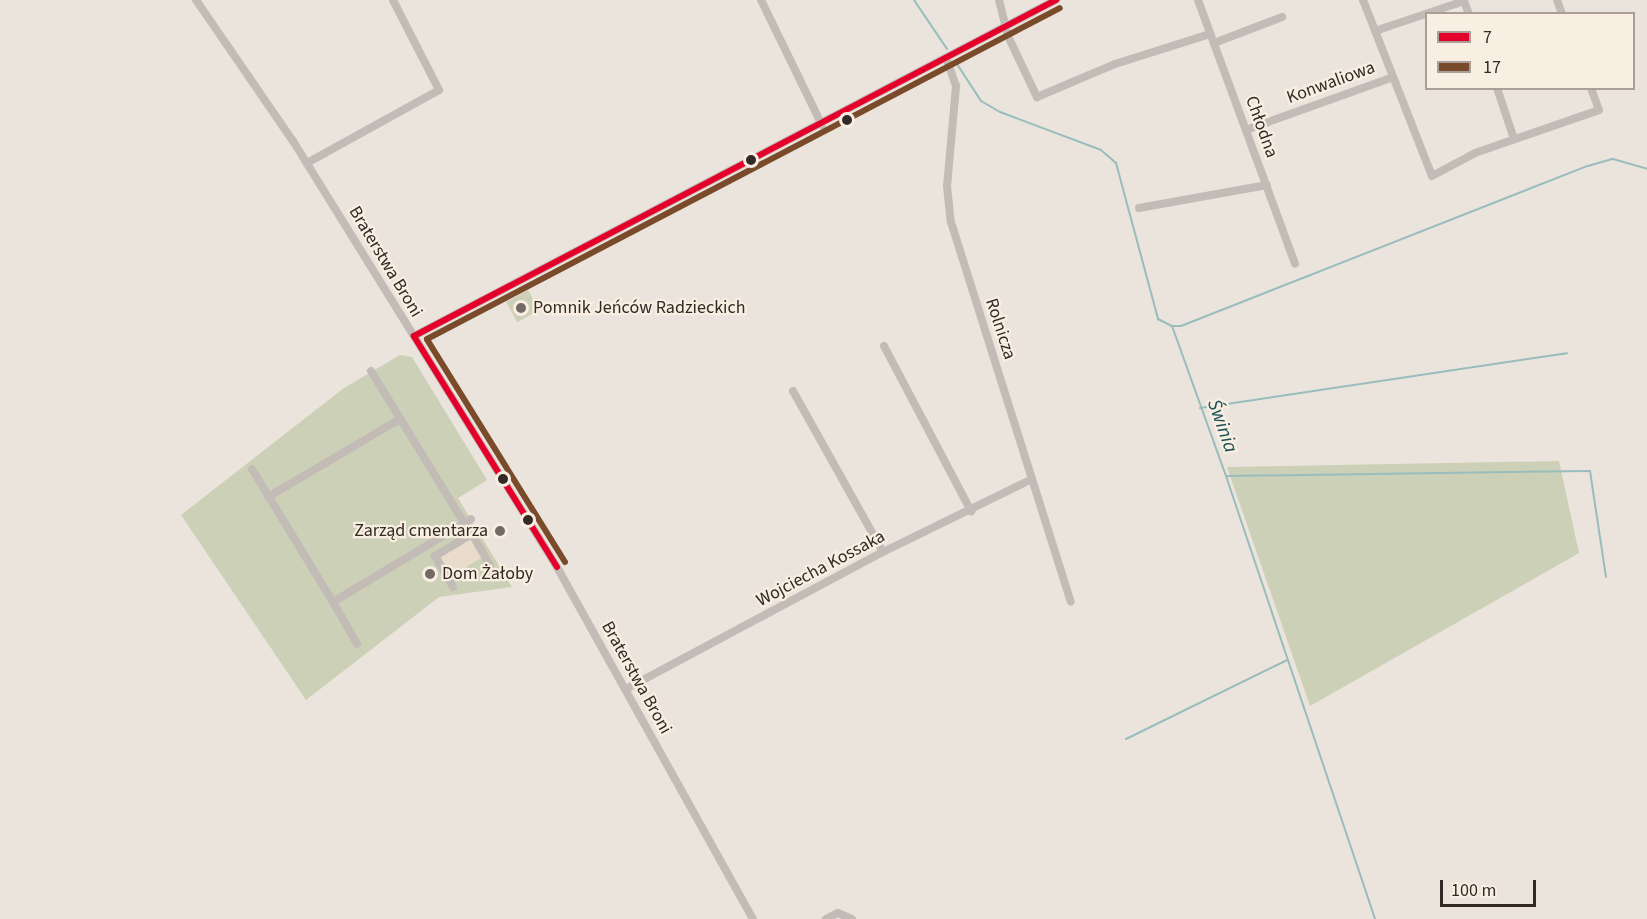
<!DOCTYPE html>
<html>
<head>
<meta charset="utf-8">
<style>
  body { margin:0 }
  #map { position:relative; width:1647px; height:919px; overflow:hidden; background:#ebe4dc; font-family:"Source Sans 3",sans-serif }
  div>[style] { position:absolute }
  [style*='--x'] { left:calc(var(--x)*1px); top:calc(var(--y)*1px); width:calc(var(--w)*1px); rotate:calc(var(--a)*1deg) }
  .green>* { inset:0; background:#ccd0b6; transform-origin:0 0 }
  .plaza>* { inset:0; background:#eadcca; transform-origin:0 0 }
  .stream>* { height:2px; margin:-1px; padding:0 1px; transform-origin:1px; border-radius:1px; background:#98bdbc }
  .minor>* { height:8px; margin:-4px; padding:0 4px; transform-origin:4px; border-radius:4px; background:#c3bcb6 }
  .bus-1>* { height:6px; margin:-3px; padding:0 3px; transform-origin:3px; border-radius:3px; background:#e4002b }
  .bus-2>* { height:6px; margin:-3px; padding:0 3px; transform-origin:3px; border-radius:3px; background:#7a4b2a }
  .dots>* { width:16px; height:16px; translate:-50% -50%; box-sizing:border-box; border:3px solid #f9eee2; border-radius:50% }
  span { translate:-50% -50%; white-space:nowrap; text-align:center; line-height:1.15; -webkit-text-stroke:4.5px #f9eee2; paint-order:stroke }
  .street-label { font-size:18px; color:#332925 }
  .poi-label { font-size:18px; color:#332925 }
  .left { translate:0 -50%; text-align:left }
  .right { translate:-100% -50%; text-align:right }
  .water-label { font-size:20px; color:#1a5155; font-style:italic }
  .legend { position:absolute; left:1425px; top:12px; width:210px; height:78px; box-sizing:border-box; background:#f9eee2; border:2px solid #aa9f96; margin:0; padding:8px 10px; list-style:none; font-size:18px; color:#332925 }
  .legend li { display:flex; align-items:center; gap:12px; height:30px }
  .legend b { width:30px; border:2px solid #aa9f96 }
  .scale { position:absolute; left:1440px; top:880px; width:96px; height:27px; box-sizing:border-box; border:3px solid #332925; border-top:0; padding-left:8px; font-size:18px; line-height:21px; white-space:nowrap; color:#332925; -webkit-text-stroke:4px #f9eee2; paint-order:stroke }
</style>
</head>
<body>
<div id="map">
  <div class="green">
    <div style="left:528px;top:290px;width:23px;height:25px;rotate:61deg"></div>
    <div style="clip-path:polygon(400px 355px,412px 357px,487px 480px,458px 498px,512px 587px,439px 597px,306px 700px,181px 515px,344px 388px)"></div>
    <div style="clip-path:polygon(1559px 461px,1579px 553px,1310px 706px,1227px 467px)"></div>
  </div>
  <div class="plaza">
    <div style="left:472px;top:534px;width:25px;height:43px;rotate:58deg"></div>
  </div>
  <div class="stream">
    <div style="--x:914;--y:0;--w:59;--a:56"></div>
    <div style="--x:957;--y:64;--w:44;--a:57"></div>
    <div style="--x:981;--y:101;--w:22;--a:30"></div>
    <div style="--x:1000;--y:112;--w:108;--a:20.6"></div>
    <div style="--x:1101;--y:150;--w:20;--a:41"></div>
    <div style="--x:1116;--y:163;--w:162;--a:74.9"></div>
    <div style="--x:1158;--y:319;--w:16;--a:27"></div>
    <div style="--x:1172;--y:326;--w:159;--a:70.2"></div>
    <div style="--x:1226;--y:476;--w:364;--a:-0.8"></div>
    <div style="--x:1590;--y:471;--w:107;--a:81.4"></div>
    <div style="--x:1173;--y:326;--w:8;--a:0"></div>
    <div style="--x:1181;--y:326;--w:437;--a:-21.5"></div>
    <div style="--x:1588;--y:166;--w:26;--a:-16"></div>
    <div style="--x:1613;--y:159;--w:35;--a:16"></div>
    <div style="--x:1200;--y:408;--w:371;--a:-8.5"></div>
    <div style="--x:1226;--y:476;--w:467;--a:71.4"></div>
    <div style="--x:1126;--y:739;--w:179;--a:-26.1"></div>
  </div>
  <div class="minor">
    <div style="--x:196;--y:0;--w:171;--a:55.5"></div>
    <div style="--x:293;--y:141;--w:501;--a:58.21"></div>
    <div style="--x:557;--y:567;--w:403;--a:60.9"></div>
    <div style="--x:761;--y:0;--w:139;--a:64"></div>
    <div style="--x:999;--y:0;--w:37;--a:76"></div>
    <div style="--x:1008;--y:36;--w:68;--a:64.6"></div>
    <div style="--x:1037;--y:97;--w:85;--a:-22.9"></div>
    <div style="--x:1115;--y:64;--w:100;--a:-17.5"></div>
    <div style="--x:1198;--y:0;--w:281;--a:69.8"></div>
    <div style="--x:1363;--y:0;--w:189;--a:68.6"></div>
    <div style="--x:1432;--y:176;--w:49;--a:-28.1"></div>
    <div style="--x:1475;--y:153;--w:131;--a:-19.1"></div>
    <div style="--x:1599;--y:110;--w:23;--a:-110"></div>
    <div style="--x:1557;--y:0;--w:15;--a:70"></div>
    <div style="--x:1375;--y:31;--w:94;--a:-18.6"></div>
    <div style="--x:1464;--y:1;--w:14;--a:69"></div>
    <div style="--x:1214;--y:43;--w:73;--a:-20.9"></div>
    <div style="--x:947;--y:60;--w:28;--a:71"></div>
    <div style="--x:956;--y:86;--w:100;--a:95.1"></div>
    <div style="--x:947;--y:186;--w:36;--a:84"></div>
    <div style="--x:951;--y:222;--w:398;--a:72.5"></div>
    <div style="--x:1497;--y:88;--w:54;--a:71.6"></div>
    <div style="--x:1246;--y:130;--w:156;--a:-19.8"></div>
    <div style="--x:307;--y:163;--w:151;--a:-28.9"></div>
    <div style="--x:439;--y:90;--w:101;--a:-117.1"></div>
    <div style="--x:1139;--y:208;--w:130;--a:-10.2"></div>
    <div style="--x:414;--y:336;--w:725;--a:-27.63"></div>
    <div style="--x:884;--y:346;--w:187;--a:62.2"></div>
    <div style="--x:371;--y:371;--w:178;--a:58.5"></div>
    <div style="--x:793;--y:391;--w:184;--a:60.8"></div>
    <div style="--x:252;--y:469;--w:156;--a:58.7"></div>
    <div style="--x:268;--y:497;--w:153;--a:-30.6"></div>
    <div style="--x:453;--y:587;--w:36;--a:-120"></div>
    <div style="--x:435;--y:556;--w:43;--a:-30.7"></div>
    <div style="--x:472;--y:534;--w:36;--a:60"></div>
    <div style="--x:357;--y:644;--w:48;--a:-119.7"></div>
    <div style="--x:333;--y:602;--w:161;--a:-31"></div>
    <div style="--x:626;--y:689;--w:291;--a:-28.1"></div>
    <div style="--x:883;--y:552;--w:166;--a:-26.1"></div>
    <div style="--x:826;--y:919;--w:13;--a:-27"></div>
    <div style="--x:838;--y:913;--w:15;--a:23"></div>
  </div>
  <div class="bus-1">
    <div style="--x:557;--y:567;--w:272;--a:-121.8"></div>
    <div style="--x:414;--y:336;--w:725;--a:-27.63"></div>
  </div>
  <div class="bus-2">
    <div style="--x:565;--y:562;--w:262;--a:-121.8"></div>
    <div style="--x:427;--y:339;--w:714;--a:-27.61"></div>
  </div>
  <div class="dots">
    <div style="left:847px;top:120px;background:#332925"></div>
    <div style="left:751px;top:160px;background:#332925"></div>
    <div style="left:521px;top:308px;background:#736a65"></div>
    <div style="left:503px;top:479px;background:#332925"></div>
    <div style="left:528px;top:520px;background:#332925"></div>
    <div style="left:500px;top:531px;background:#736a65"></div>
    <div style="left:430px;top:574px;background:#736a65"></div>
  </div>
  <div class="street-label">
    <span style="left:1331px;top:83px;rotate:-20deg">Konwaliowa</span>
    <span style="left:1261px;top:127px;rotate:70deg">Chłodna</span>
    <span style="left:385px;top:262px;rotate:59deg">Braterstwa Broni</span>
    <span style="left:1000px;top:329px;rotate:72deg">Rolnicza</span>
    <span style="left:821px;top:569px;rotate:-28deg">Wojciecha Kossaka</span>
    <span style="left:636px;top:678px;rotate:61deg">Braterstwa Broni</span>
  </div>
  <div class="poi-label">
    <span class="left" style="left:533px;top:308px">Pomnik Jeńców Radzieckich</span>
    <span class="right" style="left:488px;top:531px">Zarząd cmentarza</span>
    <span class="left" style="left:442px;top:574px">Dom Żałoby</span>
  </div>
  <div class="water-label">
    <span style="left:1222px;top:426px;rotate:70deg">Świnia</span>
  </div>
  <ul class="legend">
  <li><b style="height:8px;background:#e4002b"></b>7</li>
  <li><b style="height:8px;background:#7a4b2a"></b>17</li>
  </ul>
  <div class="scale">100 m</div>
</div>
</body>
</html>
